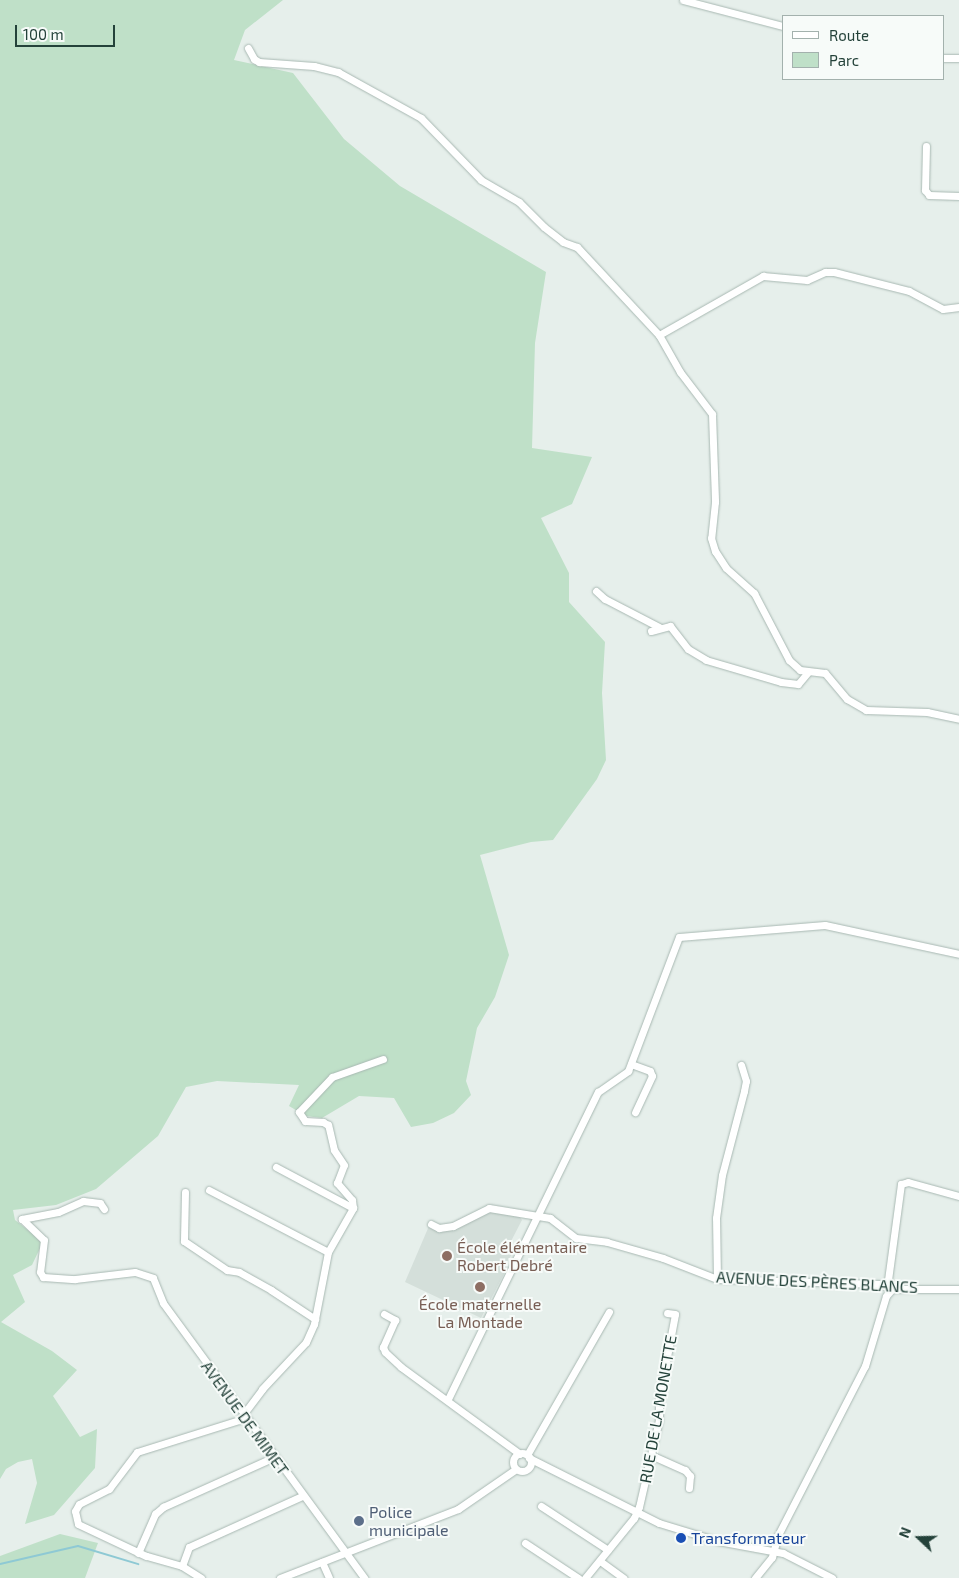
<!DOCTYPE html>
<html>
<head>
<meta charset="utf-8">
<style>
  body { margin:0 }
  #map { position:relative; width:959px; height:1578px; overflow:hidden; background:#e6efeb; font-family:"Exo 2",sans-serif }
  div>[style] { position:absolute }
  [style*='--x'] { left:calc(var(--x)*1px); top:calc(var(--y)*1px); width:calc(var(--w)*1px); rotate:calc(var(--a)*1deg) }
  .built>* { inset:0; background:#d4dfda }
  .green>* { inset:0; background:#bfe0c8 }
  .stream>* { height:2px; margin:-1px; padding:0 1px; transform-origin:1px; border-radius:1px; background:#8ec9d4 }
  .roads { filter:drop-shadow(0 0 1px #a8b8b2) drop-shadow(0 0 1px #a8b8b2) }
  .minor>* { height:7px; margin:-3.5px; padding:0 3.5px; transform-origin:3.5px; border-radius:3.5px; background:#fff }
  .minor>.ring { margin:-3.5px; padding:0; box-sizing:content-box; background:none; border:7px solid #fff; border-radius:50% }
  .dots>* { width:14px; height:14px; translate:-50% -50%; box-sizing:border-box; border:2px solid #f7fbf9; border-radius:50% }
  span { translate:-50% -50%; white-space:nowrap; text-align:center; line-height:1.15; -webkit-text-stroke:4px #f7fbf9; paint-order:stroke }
  .education-label { font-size:16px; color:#785e54 }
  .left { translate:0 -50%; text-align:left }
  .street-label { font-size:16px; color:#24423a }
  .service-label { font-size:16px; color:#4e5e75 }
  .transit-label { font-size:16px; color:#164399 }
  .legend { position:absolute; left:782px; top:15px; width:162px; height:65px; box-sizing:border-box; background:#f7fbf9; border:1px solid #a3b1ad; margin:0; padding:6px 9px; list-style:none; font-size:15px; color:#24423a }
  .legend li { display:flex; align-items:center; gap:10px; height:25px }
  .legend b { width:25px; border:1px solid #a3b1ad }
  .north { position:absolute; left:894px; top:1513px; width:50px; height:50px; -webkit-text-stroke:4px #f7fbf9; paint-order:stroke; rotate:291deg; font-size:14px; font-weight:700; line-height:20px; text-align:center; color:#24423a }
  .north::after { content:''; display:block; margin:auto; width:18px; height:22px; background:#24423a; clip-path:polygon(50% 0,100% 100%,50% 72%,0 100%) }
  .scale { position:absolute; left:15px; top:25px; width:100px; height:22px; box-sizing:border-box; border:2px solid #24423a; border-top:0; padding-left:6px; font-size:15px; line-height:18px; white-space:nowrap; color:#24423a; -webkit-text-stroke:4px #f7fbf9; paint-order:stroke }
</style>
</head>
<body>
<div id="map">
  <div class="built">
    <div style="clip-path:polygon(486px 1210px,518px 1215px,522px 1220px,507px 1249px,513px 1252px,505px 1266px,507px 1268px,481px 1318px,405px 1282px,429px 1226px,441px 1232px)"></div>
  </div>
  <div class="green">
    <div style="clip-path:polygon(0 0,283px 0,245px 30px,234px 60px,293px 73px,344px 139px,400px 186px,546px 272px,535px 343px,532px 448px,592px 457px,572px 504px,541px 518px,569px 573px,569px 602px,605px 642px,602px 693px,606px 760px,597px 779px,553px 840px,531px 842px,480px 855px,509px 955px,495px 997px,477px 1028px,466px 1081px,471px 1095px,454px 1113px,433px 1123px,411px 1127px,394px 1098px,359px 1096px,322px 1118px,306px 1116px,289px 1106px,299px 1085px,217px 1081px,186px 1087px,158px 1136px,96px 1189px,56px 1205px,13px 1210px,15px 1220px,43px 1242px,32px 1265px,13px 1275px,25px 1302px,1px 1322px,52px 1351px,77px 1370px,53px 1396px,80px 1437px,97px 1429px,95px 1468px,54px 1515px,25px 1524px,37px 1483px,32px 1459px,18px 1462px,6px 1469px,0 1479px)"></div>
    <div style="clip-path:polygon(60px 1534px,98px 1543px,85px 1578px,0 1578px,0 1556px)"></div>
  </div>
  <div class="stream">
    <div style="--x:0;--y:1564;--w:80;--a:-13"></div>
    <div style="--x:78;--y:1546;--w:63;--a:16.7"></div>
  </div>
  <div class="roads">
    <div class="minor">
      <div style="--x:683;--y:0;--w:103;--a:14.6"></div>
      <div style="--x:248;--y:48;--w:13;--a:61"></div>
      <div style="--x:254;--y:59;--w:6;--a:31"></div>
      <div style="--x:259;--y:62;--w:55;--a:4.2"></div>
      <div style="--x:314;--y:66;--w:25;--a:14"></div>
      <div style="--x:338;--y:72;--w:95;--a:29"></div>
      <div style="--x:421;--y:118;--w:86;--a:45.9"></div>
      <div style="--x:481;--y:180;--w:44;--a:30.1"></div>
      <div style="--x:519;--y:202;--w:35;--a:45"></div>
      <div style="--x:544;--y:227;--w:24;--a:38"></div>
      <div style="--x:563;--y:242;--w:15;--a:20"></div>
      <div style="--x:577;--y:247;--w:120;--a:47"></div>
      <div style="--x:659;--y:335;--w:43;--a:60.4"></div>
      <div style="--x:680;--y:372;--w:53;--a:52.7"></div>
      <div style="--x:712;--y:414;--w:88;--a:88"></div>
      <div style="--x:715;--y:502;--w:36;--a:96"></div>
      <div style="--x:711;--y:538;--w:14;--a:73"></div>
      <div style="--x:715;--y:551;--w:20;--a:57"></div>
      <div style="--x:726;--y:568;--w:38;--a:42"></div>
      <div style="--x:754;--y:593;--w:76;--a:62.4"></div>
      <div style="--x:789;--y:660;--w:15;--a:42"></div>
      <div style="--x:800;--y:670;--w:25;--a:7"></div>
      <div style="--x:825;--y:673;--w:34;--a:50"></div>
      <div style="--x:847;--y:699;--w:22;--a:30"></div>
      <div style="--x:866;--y:710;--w:61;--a:1.9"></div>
      <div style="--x:927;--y:712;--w:33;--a:12"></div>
      <div style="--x:943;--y:58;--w:16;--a:0"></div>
      <div style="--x:926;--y:146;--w:44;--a:91.3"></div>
      <div style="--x:925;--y:190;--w:6;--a:51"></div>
      <div style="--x:929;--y:195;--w:30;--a:2"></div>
      <div style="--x:659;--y:335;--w:120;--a:-29.6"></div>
      <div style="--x:763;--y:276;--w:44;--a:5.2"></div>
      <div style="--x:807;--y:280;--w:20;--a:-24"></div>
      <div style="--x:825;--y:272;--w:9;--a:0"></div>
      <div style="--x:834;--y:272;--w:77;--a:14.2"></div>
      <div style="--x:909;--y:291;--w:38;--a:28"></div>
      <div style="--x:943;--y:309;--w:16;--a:-7"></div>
      <div style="--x:596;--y:591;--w:12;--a:42"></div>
      <div style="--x:605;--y:599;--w:61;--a:27.4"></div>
      <div style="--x:651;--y:631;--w:20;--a:-15"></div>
      <div style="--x:670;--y:626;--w:29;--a:52"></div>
      <div style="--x:688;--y:649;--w:21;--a:31"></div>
      <div style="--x:706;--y:660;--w:78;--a:16.3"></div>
      <div style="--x:781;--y:682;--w:17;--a:7"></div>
      <div style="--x:798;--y:684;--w:16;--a:-50"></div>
      <div style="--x:631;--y:1064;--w:20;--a:20"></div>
      <div style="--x:650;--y:1071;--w:5;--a:68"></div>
      <div style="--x:652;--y:1076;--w:40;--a:115"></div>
      <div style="--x:276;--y:1167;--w:87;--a:28"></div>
      <div style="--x:209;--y:1190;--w:134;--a:27.5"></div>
      <div style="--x:185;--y:1192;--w:49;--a:91.2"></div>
      <div style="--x:184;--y:1241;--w:52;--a:34"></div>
      <div style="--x:227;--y:1270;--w:12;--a:9"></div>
      <div style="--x:239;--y:1272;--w:37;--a:29"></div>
      <div style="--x:271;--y:1290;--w:53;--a:33.4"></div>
      <div style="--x:104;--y:1209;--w:7;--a:-124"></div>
      <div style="--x:100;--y:1203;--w:17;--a:-173"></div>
      <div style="--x:83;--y:1201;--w:27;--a:156"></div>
      <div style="--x:58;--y:1212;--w:37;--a:169"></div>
      <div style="--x:22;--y:1219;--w:30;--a:44"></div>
      <div style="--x:44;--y:1240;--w:32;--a:97"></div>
      <div style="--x:40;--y:1272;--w:6;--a:59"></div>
      <div style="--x:43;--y:1277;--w:32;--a:4"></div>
      <div style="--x:75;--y:1279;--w:60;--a:-6.7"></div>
      <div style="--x:135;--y:1272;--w:19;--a:18"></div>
      <div style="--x:153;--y:1278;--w:27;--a:68"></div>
      <div style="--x:163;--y:1303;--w:341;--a:53.8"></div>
      <div style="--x:431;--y:1224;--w:9;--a:27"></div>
      <div style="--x:439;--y:1228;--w:14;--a:-8"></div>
      <div style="--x:453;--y:1226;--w:40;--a:-26.6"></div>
      <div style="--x:489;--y:1208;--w:62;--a:9.3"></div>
      <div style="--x:550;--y:1218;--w:33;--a:38"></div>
      <div style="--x:576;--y:1238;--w:31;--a:7"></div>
      <div style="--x:607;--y:1242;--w:58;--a:15.9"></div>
      <div style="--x:663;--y:1258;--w:58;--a:21.3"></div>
      <div style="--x:717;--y:1279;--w:162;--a:1.8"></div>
      <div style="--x:879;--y:1284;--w:14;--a:21"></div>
      <div style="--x:892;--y:1289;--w:67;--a:0"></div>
      <div style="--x:717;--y:1279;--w:61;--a:-90.9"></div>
      <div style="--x:716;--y:1218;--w:43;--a:-82.1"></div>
      <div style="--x:722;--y:1175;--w:87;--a:-75.3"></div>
      <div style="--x:744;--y:1091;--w:10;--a:-79"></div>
      <div style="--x:746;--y:1081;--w:17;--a:-107"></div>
      <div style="--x:892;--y:1289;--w:10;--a:-114"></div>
      <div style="--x:888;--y:1280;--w:97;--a:-82.3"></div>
      <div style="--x:901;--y:1184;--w:7;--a:-16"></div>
      <div style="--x:908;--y:1182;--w:53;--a:15.4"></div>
      <div style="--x:384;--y:1314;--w:13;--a:29"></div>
      <div style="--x:395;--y:1320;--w:30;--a:114"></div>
      <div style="--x:383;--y:1347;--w:5;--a:68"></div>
      <div style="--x:385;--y:1352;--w:22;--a:43"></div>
      <div style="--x:401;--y:1367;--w:147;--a:36.2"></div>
      <div style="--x:448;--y:1399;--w:342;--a:-64"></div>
      <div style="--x:598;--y:1092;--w:37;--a:-35"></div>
      <div style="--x:628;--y:1071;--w:143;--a:-69.2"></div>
      <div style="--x:679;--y:937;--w:146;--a:-4.7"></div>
      <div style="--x:825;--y:925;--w:137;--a:12.2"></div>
      <div class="ring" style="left:513px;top:1453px;width:11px;height:11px"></div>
      <div style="--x:527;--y:1455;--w:165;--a:-60.2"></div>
      <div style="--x:653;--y:1456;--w:35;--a:24"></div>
      <div style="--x:685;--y:1470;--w:8;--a:50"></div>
      <div style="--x:690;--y:1476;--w:12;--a:95"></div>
      <div style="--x:529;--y:1458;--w:145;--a:26.6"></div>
      <div style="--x:659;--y:1523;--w:62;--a:17"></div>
      <div style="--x:718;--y:1541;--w:66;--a:10.5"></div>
      <div style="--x:783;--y:1553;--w:55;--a:27"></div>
      <div style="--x:541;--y:1506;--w:80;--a:33.3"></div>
      <div style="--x:525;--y:1543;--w:64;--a:33.4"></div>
      <div style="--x:138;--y:1553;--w:43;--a:-66.4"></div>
      <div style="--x:155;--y:1514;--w:11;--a:-41"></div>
      <div style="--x:163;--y:1507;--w:122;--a:-24.2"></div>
      <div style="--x:600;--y:1561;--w:29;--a:36"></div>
      <div style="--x:322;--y:1562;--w:17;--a:66"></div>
      <div style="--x:182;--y:1566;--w:20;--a:-70"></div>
      <div style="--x:189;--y:1547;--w:124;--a:-24.3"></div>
      <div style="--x:201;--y:1578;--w:22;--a:-148"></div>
      <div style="--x:182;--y:1566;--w:37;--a:-164"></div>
      <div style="--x:146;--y:1556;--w:75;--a:-154.8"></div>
      <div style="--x:78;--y:1524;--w:13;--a:-103"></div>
      <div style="--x:75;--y:1511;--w:8;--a:-60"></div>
      <div style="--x:79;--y:1504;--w:34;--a:-27"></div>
      <div style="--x:109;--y:1489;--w:46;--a:-52.9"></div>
      <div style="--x:137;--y:1452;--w:107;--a:-17.4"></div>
      <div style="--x:239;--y:1420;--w:39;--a:-53"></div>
      <div style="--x:262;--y:1389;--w:64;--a:-46.9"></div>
      <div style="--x:306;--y:1342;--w:20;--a:-66"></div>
      <div style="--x:314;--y:1324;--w:73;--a:-79"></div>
      <div style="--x:328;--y:1252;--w:51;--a:-60.4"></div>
      <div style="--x:353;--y:1208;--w:8;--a:-97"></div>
      <div style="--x:352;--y:1200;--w:23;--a:-131"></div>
      <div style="--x:337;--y:1183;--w:19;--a:-69"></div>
      <div style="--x:344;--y:1165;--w:18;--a:-124"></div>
      <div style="--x:334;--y:1150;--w:26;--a:-103"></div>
      <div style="--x:328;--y:1125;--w:6;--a:-149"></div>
      <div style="--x:323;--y:1122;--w:18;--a:-177"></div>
      <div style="--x:305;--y:1121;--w:11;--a:-124"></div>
      <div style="--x:299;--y:1112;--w:48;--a:-46.7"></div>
      <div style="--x:332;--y:1077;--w:54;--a:-19.4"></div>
      <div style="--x:280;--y:1578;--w:191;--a:-21.2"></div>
      <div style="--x:458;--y:1509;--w:70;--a:-34.6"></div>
      <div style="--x:585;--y:1578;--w:77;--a:-50.8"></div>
      <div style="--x:634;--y:1518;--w:12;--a:-66"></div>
      <div style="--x:639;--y:1507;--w:89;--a:-77.1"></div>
      <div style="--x:659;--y:1420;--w:21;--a:-90"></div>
      <div style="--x:659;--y:1399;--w:86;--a:-79.3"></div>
      <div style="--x:675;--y:1314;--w:8;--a:-173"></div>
      <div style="--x:755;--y:1578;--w:27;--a:-51"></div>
      <div style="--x:772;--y:1557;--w:23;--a:-75"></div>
      <div style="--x:778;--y:1535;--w:190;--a:-62.8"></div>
      <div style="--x:865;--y:1366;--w:73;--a:-73.3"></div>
      <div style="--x:886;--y:1296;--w:9;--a:-49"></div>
    </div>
  </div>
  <div class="dots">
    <div style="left:447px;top:1256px;background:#8d6e63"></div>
    <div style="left:480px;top:1287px;background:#8d6e63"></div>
    <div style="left:359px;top:1521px;background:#5c6f8a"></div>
    <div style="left:681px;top:1538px;background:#1a4fb4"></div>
  </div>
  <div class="education-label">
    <span class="left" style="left:457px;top:1256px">École élémentaire<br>Robert Debré</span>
    <span style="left:480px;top:1313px">École maternelle<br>La Montade</span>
  </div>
  <div class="street-label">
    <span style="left:817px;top:1282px;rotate:3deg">AVENUE DES PÈRES BLANCS</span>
    <span style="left:658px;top:1409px;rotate:-80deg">RUE DE LA MONETTE</span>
    <span style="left:245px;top:1418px;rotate:54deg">AVENUE DE MIMET</span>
  </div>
  <div class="service-label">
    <span class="left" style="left:369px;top:1521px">Police<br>municipale</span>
  </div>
  <div class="transit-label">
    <span class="left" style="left:691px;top:1538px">Transformateur</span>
  </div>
  <ul class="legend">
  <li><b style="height:6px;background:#fff"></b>Route</li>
  <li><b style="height:14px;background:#bfe0c8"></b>Parc</li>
  </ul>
  <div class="north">N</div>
  <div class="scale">100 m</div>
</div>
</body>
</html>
